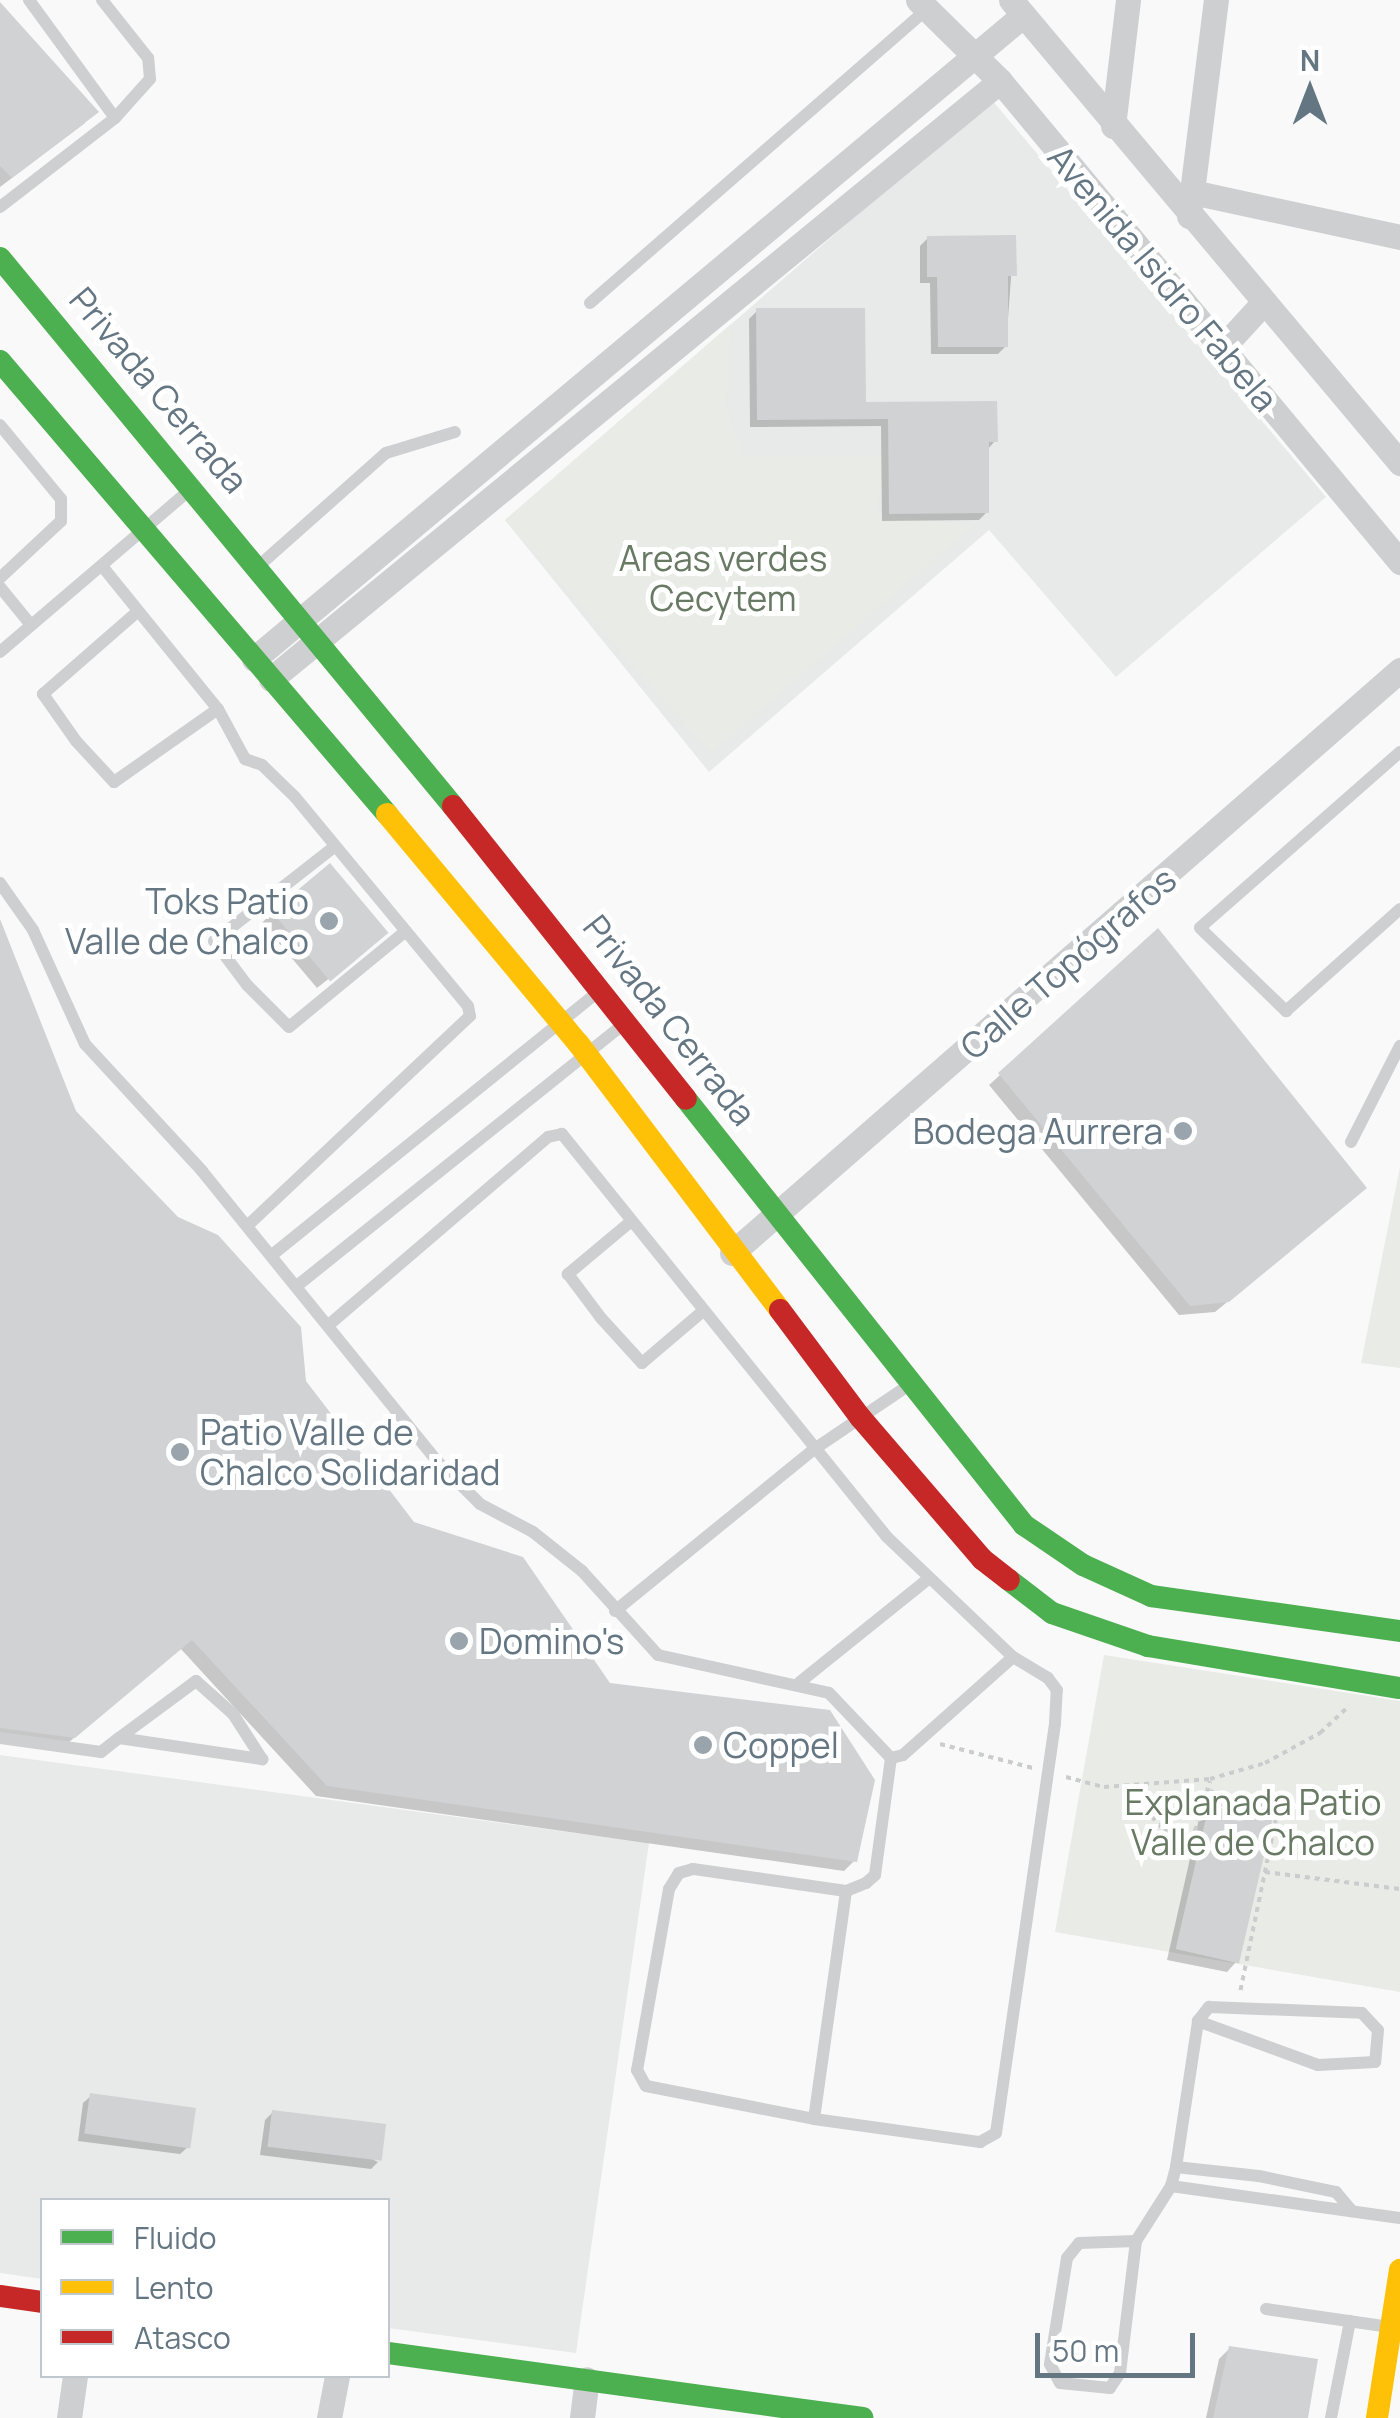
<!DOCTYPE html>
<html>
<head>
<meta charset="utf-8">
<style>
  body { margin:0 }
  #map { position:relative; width:1400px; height:2418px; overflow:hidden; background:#f9f9f9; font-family:Manrope,sans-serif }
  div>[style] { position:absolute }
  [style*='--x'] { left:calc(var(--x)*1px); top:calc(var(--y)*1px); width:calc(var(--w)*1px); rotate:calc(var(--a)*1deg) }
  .built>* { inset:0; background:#e8e9e9 }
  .green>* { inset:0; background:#e8ebe6 }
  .shadow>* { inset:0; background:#0003 }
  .building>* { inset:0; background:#d0d2d3; transform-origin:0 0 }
  .path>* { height:4px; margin-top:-2px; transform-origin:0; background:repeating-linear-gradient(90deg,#cbcccd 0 5px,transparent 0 10px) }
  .lane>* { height:12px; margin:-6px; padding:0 6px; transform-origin:6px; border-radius:6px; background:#cecfd0 }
  .street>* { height:25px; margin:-12.5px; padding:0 12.5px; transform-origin:12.5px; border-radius:12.5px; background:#cecfd0 }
  .fast>* { height:22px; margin:-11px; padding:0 11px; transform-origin:11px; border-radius:11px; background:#4caf50 }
  .slow>* { height:22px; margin:-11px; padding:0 11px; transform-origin:11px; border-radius:11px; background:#ffc107 }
  .jam>* { height:22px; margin:-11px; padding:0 11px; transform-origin:11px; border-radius:11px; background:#c62828 }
  .dots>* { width:28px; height:28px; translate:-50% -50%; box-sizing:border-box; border:5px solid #fff; border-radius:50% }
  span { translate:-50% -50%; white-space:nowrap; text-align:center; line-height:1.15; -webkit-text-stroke:10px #fff; paint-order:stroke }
  .street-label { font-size:35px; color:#657683 }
  .park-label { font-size:35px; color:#687a64 }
  .poi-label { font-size:35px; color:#657683 }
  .right { translate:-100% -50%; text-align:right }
  .left { translate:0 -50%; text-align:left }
  .legend { position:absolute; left:40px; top:2198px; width:350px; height:180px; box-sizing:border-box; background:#fff; border:2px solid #c1c8cd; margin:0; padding:12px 18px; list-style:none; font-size:30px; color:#657683 }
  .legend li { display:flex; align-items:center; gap:20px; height:50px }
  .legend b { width:50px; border:2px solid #c1c8cd }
  .north { position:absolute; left:1260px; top:40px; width:100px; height:100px; -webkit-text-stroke:8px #fff; paint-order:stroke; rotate:0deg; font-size:28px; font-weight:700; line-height:40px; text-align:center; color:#657683 }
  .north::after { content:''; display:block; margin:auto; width:35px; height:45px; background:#657683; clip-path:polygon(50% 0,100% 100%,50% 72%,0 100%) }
  .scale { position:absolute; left:1035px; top:2333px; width:160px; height:45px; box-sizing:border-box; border:5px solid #657683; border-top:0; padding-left:12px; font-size:30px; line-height:35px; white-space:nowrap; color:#657683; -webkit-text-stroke:8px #fff; paint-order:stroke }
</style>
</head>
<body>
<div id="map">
  <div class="built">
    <div style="clip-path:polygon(991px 99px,1326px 497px,1116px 677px,989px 530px,709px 772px,505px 520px)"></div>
    <div style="clip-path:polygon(0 1755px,649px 1843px,576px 2353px,388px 2328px,388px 2200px,42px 2200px,42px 2279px,0 2273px)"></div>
  </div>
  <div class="green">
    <div style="clip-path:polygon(731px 324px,726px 407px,743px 455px,886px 457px,877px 513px,973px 526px,711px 753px,505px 520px)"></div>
    <div style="clip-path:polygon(1400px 1167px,1400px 1368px,1361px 1363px)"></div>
    <div style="clip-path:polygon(1104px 1655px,1400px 1701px,1400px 1992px,1055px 1932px)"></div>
  </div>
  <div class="shadow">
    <div style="clip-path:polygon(0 6px,85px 123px,0 187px)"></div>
    <div style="clip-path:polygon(1014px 237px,1006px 346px,998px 354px,931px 354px,930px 283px,920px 283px,920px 246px,928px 238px)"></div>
    <div style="clip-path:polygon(757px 311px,863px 404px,995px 441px,987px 450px,987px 512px,979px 520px,882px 521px,881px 426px,750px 427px,749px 319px)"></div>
    <div style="clip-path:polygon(272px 912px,374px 943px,317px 988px,262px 923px)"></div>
    <div style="clip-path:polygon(0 927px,74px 1112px,304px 1382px,412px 1524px,608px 1685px,855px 1860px,844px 1871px,316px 1796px,180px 1648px,62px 1748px,0 1742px)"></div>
    <div style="clip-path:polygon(1000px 1075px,1353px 1199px,1215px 1312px,1179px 1315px,989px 1085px)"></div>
    <div style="clip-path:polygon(1211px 1799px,1237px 1961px,1227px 1972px,1167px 1960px,1201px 1810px)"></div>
    <div style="clip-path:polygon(91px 2096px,188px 2147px,180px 2154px,78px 2141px,83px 2103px)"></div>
    <div style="clip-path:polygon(273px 2112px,378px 2162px,371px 2169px,260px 2155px,265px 2120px)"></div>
    <div style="clip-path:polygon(1230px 2348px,1306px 2418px,1206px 2418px,1219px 2359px)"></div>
  </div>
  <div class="building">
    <div style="clip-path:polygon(0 2px,99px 112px,12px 178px,0 166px)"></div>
    <div style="clip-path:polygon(1016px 235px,1017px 276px,1008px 276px,1008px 347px,938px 347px,937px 277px,927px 277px,927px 236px)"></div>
    <div style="clip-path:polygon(756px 308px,865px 308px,866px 402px,997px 401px,998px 442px,989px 442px,989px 513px,889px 514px,888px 419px,757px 420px)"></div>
    <div style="left:330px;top:863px;width:91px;height:76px;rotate:50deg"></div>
    <div style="clip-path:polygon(0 919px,76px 1111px,178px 1217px,218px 1235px,301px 1327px,306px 1381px,414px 1522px,523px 1557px,610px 1683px,830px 1710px,875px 1780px,857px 1862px,327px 1786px,192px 1640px,75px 1738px,0 1728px)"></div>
    <div style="clip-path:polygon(1158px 928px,1367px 1188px,1229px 1302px,1190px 1306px,998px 1073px)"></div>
    <div style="left:1211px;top:1796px;width:65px;height:157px;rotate:13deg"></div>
    <div style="left:90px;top:2093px;width:107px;height:41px;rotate:8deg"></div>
    <div style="left:272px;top:2110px;width:115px;height:37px;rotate:7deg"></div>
    <div style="clip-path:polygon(1229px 2346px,1318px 2359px,1308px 2418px,1213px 2418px)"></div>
  </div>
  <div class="path">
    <div style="--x:940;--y:1744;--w:96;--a:14.5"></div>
    <div style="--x:1066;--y:1777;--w:39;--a:15"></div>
    <div style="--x:1104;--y:1787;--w:106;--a:-4.3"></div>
    <div style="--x:1210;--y:1779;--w:57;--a:-16.2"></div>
    <div style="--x:1265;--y:1763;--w:63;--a:-28.6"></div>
    <div style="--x:1320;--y:1733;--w:40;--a:-43"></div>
    <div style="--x:1125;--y:1787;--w:58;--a:47.8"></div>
    <div style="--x:1164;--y:1830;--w:22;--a:18"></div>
    <div style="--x:1185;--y:1837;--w:12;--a:-31"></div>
    <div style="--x:1195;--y:1831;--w:52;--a:-73.3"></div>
    <div style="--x:1209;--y:1791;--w:71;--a:14.6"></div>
    <div style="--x:1278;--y:1809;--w:187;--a:101.7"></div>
    <div style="--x:1265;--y:1872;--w:136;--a:7.2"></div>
  </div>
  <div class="lane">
    <div style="--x:29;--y:0;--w:146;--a:53.9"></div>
    <div style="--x:0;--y:207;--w:145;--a:-37.7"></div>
    <div style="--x:115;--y:118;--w:52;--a:-48.1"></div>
    <div style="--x:150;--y:79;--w:21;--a:-95"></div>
    <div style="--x:148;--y:58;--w:74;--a:-128.4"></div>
    <div style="--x:590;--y:303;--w:447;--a:-41.1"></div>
    <div style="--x:0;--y:425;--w:96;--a:50.5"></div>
    <div style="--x:61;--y:499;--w:22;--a:90"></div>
    <div style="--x:61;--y:521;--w:83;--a:136.9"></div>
    <div style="--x:262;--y:563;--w:166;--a:-41.6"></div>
    <div style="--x:386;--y:453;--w:72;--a:-16.9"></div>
    <div style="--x:102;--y:566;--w:184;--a:51"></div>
    <div style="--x:218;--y:709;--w:57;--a:61.6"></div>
    <div style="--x:245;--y:759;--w:18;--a:19"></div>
    <div style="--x:262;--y:765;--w:46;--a:44.1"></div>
    <div style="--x:295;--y:797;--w:271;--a:50.4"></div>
    <div style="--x:468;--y:1006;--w:10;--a:79"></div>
    <div style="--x:470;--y:1016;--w:306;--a:136.7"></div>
    <div style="--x:0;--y:587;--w:49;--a:50.8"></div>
    <div style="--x:137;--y:612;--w:125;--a:138.9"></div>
    <div style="--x:43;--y:694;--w:57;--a:54.9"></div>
    <div style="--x:76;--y:741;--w:56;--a:47.2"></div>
    <div style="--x:114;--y:782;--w:127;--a:-35.1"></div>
    <div style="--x:0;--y:652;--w:250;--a:-40.5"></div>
    <div style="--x:1400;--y:752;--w:266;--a:138.7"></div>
    <div style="--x:1200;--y:928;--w:120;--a:44"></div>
    <div style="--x:1286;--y:1011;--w:153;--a:-41.8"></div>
    <div style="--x:334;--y:847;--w:152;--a:141.9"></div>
    <div style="--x:214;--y:941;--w:55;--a:53.1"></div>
    <div style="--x:247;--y:985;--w:59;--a:45"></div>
    <div style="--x:289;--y:1027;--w:151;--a:-39.4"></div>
    <div style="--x:0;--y:883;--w:57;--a:54.9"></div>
    <div style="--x:33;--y:930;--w:125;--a:65.5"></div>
    <div style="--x:85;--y:1044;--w:173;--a:47.3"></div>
    <div style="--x:202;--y:1171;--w:372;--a:51"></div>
    <div style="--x:436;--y:1460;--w:62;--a:45"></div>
    <div style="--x:480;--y:1504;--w:60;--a:27.8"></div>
    <div style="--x:533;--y:1532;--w:63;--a:38.5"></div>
    <div style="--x:582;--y:1571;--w:113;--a:47.9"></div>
    <div style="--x:658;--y:1655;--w:175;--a:12.5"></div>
    <div style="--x:829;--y:1693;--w:90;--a:46.4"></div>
    <div style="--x:891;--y:1758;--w:118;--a:97.8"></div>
    <div style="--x:875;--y:1875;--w:12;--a:138"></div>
    <div style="--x:866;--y:1883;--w:22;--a:158"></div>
    <div style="--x:846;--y:1891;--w:155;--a:-171.8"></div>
    <div style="--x:693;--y:1869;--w:15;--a:164"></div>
    <div style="--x:679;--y:1873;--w:19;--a:122"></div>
    <div style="--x:669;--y:1889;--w:184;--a:100"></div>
    <div style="--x:637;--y:2070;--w:18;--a:61"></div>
    <div style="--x:646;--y:2086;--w:171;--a:11.1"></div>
    <div style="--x:814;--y:2119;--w:168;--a:7.9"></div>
    <div style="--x:980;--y:2142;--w:18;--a:-29"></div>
    <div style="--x:996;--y:2133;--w:414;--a:-81.8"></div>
    <div style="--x:1055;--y:1723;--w:33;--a:-87"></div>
    <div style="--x:1057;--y:1690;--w:15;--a:-127"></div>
    <div style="--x:1048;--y:1678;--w:41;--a:-149"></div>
    <div style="--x:1013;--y:1657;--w:174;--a:-136.4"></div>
    <div style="--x:887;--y:1537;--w:518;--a:-128.88"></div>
    <div style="--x:562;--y:1134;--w:14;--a:168"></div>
    <div style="--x:548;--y:1137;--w:286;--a:139.4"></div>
    <div style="--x:1351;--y:1142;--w:108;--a:-63"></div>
    <div style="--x:629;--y:1223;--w:80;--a:140.1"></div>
    <div style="--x:568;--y:1274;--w:55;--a:53.1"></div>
    <div style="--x:601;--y:1318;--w:61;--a:47.7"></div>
    <div style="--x:642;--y:1363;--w:80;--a:-40.4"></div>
    <div style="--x:272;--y:1255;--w:417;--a:-38.9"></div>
    <div style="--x:298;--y:1285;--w:418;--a:-38.7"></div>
    <div style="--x:615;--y:1611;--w:255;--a:-39.1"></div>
    <div style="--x:813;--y:1450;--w:116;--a:-34.1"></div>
    <div style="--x:800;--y:1682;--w:164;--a:-38.8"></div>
    <div style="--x:0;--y:1738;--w:102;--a:7.9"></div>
    <div style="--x:101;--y:1752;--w:23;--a:-38"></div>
    <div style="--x:119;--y:1738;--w:145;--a:8.4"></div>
    <div style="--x:119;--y:1738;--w:96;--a:-36.5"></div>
    <div style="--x:196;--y:1681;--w:50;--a:41.7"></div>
    <div style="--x:233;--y:1714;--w:54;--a:57.2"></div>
    <div style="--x:891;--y:1758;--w:12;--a:-14"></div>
    <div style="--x:903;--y:1755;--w:147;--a:-41.7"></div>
    <div style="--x:814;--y:2119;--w:230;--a:-82"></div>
    <div style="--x:1176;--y:2167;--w:148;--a:-81.4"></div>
    <div style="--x:1198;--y:2021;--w:18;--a:-52"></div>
    <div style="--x:1209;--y:2007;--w:153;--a:2.2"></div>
    <div style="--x:1362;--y:2013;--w:23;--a:47"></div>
    <div style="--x:1378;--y:2030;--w:32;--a:95"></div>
    <div style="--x:1375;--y:2062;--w:57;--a:177"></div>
    <div style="--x:1318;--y:2065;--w:128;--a:-159.9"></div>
    <div style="--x:1171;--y:2186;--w:20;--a:-75"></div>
    <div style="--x:1176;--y:2167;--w:83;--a:6.2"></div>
    <div style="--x:1259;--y:2176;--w:79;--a:11.7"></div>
    <div style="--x:1336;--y:2192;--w:25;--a:50"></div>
    <div style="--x:1136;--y:2241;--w:133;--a:96.9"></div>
    <div style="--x:1120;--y:2373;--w:18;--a:124"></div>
    <div style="--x:1110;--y:2388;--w:50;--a:-174.3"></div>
    <div style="--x:1060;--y:2383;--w:21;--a:-118"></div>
    <div style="--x:1050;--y:2364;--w:107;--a:-80.9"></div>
    <div style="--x:1067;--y:2258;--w:19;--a:-51"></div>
    <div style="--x:1079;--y:2243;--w:57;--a:-2"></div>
    <div style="--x:1136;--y:2241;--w:65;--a:-57.5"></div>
    <div style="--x:1171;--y:2186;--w:231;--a:8"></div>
    <div style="--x:1266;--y:2309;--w:125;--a:8.3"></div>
    <div style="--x:1331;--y:2418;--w:99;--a:-78.9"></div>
  </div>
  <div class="street">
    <div style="--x:918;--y:0;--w:115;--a:44.6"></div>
    <div style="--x:1000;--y:81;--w:626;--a:50.25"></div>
    <div style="--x:1011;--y:0;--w:605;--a:49.96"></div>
    <div style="--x:1113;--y:126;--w:127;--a:-83.2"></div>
    <div style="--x:1192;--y:192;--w:213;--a:12.2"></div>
    <div style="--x:1189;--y:216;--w:218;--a:-82.9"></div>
    <div style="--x:1221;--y:349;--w:64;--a:-47.5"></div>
    <div style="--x:254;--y:659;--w:1000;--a:-39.93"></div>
    <div style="--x:271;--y:679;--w:943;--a:-39.36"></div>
    <div style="--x:732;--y:1253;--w:887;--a:-41.11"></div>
    <div style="--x:69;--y:2418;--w:42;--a:-81.9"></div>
    <div style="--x:329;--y:2418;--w:43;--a:-79.2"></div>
    <div style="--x:582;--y:2418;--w:39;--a:-83"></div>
  </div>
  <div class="fast">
    <div style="--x:0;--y:258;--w:711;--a:50.42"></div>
    <div style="--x:0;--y:361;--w:596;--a:49.49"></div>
    <div style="--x:686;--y:1099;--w:544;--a:51.57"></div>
    <div style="--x:1024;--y:1525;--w:71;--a:34.1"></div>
    <div style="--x:1083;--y:1565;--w:75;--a:24.5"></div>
    <div style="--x:1151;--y:1596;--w:251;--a:8"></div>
    <div style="--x:1009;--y:1580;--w:54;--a:37.5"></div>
    <div style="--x:1052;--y:1613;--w:102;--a:19"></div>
    <div style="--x:1148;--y:1646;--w:255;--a:9.5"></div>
    <div style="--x:388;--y:2353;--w:479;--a:7.8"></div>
  </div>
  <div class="slow">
    <div style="--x:387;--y:814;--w:298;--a:50.2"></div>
    <div style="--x:578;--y:1043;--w:335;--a:52.9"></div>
    <div style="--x:1377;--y:2418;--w:150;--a:-81.2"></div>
  </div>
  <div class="jam">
    <div style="--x:453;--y:806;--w:374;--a:51.5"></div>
    <div style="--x:780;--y:1310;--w:134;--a:53.2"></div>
    <div style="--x:860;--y:1417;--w:187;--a:49.3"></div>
    <div style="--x:982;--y:1559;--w:34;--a:38"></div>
    <div style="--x:0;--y:2296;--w:42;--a:8.1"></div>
  </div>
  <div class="dots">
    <div style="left:329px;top:921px;background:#99a4ac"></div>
    <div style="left:1183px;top:1131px;background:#99a4ac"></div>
    <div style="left:180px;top:1452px;background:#99a4ac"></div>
    <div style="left:459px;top:1641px;background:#99a4ac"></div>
    <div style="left:703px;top:1745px;background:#99a4ac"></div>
  </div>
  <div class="street-label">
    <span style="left:1163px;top:278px;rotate:50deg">Avenida Isidro Fabela</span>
    <span style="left:159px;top:390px;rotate:50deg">Privada Cerrada</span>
    <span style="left:1068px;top:963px;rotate:-41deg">Calle Topógrafos</span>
    <span style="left:670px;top:1020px;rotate:52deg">Privada Cerrada</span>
  </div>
  <div class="park-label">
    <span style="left:723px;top:578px">Areas verdes<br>Cecytem</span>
    <span style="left:1253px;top:1822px">Explanada Patio<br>Valle de Chalco</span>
  </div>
  <div class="poi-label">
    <span class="right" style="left:309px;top:921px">Toks Patio<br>Valle de Chalco</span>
    <span class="right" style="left:1163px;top:1131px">Bodega Aurrera</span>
    <span class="left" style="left:200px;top:1452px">Patio Valle de<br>Chalco Solidaridad</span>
    <span class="left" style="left:479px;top:1641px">Domino's</span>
    <span class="left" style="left:723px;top:1745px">Coppel</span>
  </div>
  <ul class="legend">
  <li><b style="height:12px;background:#4caf50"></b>Fluido</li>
  <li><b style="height:12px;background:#ffc107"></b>Lento</li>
  <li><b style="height:12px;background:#c62828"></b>Atasco</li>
  </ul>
  <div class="north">N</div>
  <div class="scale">50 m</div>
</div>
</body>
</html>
